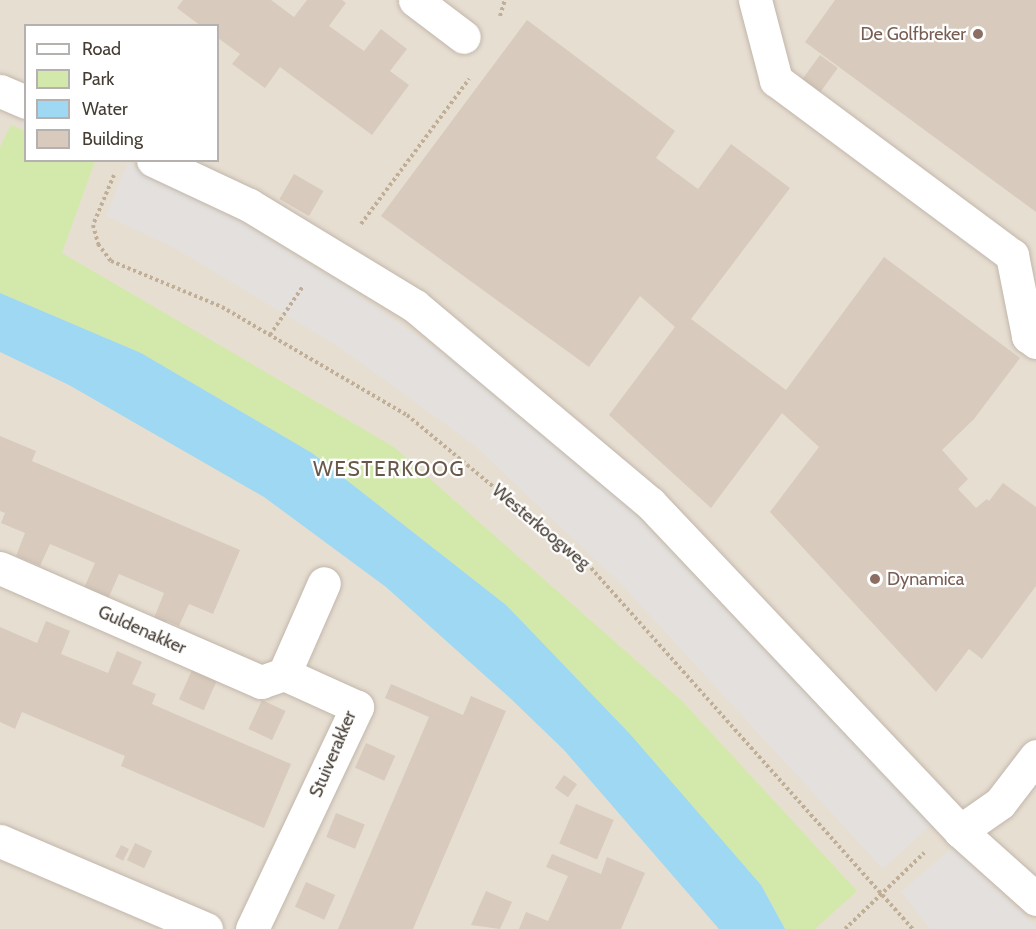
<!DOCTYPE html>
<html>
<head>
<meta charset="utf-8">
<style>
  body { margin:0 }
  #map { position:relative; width:1036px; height:929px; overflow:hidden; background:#f3ede4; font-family:Cabin,sans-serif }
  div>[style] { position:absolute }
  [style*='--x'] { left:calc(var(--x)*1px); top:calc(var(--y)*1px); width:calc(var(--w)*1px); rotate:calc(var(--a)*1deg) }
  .residential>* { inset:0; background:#e7ded2 }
  .green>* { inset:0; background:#d3e9ab }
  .parking>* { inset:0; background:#e3e0dd }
  .water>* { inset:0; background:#9ed8f2 }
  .building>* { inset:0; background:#d8cabc; transform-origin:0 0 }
  .path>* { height:4px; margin-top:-2px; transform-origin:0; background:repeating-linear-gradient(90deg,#c1ae97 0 3px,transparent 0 6px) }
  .roads { filter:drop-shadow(0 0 2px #c1b6aa) drop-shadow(0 0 2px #c1b6aa) }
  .pedestrian>* { height:33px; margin:-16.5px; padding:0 16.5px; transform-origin:16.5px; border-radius:16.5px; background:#fff }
  .minor>* { height:33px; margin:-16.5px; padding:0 16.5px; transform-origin:16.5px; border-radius:16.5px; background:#fff }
  .dots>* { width:16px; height:16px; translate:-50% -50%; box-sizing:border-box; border:3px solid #fff; border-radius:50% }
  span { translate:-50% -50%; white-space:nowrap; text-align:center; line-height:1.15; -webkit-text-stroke:4.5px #fff; paint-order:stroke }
  .education-label { font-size:18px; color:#785e54 }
  .right { translate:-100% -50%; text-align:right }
  .left { translate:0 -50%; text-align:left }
  .street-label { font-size:18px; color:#453d34 }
  .quarter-label { font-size:21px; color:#68594b; letter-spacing:1.5px }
  .legend { position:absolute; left:24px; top:24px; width:195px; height:138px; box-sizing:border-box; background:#fff; border:2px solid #b5b1ae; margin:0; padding:8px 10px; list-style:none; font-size:18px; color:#453d34 }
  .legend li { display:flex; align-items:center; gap:12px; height:30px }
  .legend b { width:30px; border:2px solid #b5b1ae }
</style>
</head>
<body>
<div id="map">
  <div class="residential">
    <div style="clip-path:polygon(evenodd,0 0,1036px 0,1036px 929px,0 929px,0 0,26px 26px,218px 26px,218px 160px,26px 160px,26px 26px)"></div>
  </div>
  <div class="green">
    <div style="clip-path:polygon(11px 125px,25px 131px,26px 160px,95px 161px,62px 253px,394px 447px,682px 701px,857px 891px,815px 929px,785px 929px,761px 885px,506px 605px,312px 453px,141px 353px,0 293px,0 147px)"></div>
  </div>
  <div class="parking">
    <div style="clip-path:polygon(128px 163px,239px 221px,350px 289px,459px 365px,562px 449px,613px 491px,932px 824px,883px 869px,624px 587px,474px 445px,339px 347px,173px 247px,106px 216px)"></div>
    <div style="clip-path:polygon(953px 847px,1036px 927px,1036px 929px,930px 929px,901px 892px)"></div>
  </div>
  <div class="water">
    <div style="clip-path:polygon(0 293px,141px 353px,312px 453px,506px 605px,630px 734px,761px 885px,785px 929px,719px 929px,564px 750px,510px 698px,386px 587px,264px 497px,69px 385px,0 352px)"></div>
  </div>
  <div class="building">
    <div style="clip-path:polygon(183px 0,271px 0,294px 17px,307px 0,342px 0,346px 3px,329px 26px,364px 51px,381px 29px,407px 49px,390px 71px,409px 85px,372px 135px,280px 67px,265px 88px,232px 64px,240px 54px,218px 38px,218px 26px,201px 26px,177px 8px)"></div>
    <div style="clip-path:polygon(835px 0,1036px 0,1036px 212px,805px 42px)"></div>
    <div style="clip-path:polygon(527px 20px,675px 131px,656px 158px,698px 189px,731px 144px,790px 188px,691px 319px,786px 390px,884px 257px,1020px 358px,974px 419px,942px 450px,968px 479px,958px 489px,976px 508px,987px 499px,989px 501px,1003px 483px,1036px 507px,1036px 586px,982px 659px,969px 649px,936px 692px,770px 512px,819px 447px,782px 413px,711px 508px,609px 415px,675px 327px,640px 296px,589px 367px,381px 216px)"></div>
    <div style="left:820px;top:55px;width:22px;height:43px;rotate:36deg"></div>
    <div style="left:294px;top:174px;width:34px;height:29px;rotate:30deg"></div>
    <div style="clip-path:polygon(0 436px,36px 451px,32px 461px,240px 550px,213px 614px,189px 604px,179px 626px,167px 621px,161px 633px,150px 628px,164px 593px,119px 574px,104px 608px,80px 597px,95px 563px,50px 544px,40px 566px,16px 556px,25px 533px,1px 523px,5px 513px,0 511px)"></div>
    <div style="clip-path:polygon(46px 621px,70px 631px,61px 654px,108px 673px,117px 651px,142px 662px,132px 684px,156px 694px,152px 704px,291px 764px,264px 828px,121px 766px,125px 756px,22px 712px,15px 729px,0 722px,0 627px,37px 643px)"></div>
    <div style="left:192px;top:670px;width:27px;height:32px;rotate:24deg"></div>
    <div style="clip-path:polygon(391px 684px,463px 715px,471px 696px,506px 711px,413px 929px,338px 929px,429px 717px,385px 698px)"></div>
    <div style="left:262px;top:700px;width:26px;height:32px;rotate:25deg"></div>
    <div style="left:366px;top:743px;width:32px;height:27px;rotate:24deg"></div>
    <div style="left:564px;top:775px;width:16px;height:16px;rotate:35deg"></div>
    <div style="left:576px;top:804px;width:41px;height:43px;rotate:23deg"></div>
    <div style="left:336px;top:813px;width:31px;height:26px;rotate:22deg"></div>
    <div style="left:135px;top:843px;width:19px;height:19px;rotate:25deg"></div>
    <div style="left:121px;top:845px;width:9px;height:13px;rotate:27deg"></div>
    <div style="clip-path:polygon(552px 854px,601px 874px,607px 857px,645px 873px,621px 929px,519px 929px,526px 912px,548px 921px,558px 899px,568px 876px,546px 867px)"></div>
    <div style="left:306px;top:882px;width:32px;height:27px;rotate:24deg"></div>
    <div style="clip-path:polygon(486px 891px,512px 902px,500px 929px,471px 925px)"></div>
  </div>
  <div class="path">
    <div style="--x:500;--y:16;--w:17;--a:-73"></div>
    <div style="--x:114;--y:175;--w:54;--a:112.8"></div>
    <div style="--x:93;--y:225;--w:20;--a:75"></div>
    <div style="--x:98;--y:244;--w:21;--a:53"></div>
    <div style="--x:111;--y:261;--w:120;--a:22.5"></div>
    <div style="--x:222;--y:307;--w:214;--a:30.3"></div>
    <div style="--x:407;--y:415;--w:239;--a:39.7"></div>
    <div style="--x:591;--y:568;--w:484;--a:48.3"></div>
    <div style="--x:361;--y:224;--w:181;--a:-53.3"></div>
    <div style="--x:270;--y:335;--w:59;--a:-56"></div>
    <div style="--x:845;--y:929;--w:110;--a:-43.9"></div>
  </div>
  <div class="roads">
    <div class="pedestrian">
      <div style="--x:755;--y:0;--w:83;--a:75.3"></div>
      <div style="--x:776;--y:80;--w:294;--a:36.6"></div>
      <div style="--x:1012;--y:255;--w:83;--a:78.8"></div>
      <div style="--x:1028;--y:336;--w:10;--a:37"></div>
    </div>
    <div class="minor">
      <div style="--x:415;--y:0;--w:61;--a:37.1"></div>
      <div style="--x:0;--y:91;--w:28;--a:23"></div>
      <div style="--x:153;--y:160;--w:106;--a:25.1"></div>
      <div style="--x:249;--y:205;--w:194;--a:31.3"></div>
      <div style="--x:415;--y:306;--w:307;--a:40"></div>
      <div style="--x:650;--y:503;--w:451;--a:46.6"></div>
      <div style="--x:960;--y:831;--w:102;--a:41.8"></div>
      <div style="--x:0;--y:568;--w:285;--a:23.6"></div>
      <div style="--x:261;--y:682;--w:24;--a:-19"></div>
      <div style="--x:960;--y:831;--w:49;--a:-35"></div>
      <div style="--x:1000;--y:803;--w:59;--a:-52.5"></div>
      <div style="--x:0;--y:841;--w:224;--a:23.1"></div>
      <div style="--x:252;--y:929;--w:246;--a:-64.7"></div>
      <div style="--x:357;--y:707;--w:80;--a:-155.7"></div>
      <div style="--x:284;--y:674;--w:99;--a:-66.3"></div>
    </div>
  </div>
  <div class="dots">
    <div style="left:978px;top:34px;background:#8d6e63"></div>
    <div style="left:875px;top:579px;background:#8d6e63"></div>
  </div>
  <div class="education-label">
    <span class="right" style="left:966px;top:34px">De Golfbreker</span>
    <span class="left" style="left:887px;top:579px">Dynamica</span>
  </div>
  <div class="street-label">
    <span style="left:541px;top:527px;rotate:40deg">Westerkoogweg</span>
    <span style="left:142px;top:630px;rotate:24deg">Guldenakker</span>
    <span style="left:333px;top:754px;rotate:-67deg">Stuiverakker</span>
  </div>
  <div class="quarter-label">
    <span style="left:389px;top:469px">WESTERKOOG</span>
  </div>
  <ul class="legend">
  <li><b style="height:8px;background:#fff"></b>Road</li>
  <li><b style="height:16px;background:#d3e9ab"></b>Park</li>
  <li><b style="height:16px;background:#9ed8f2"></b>Water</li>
  <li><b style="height:16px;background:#d8cabc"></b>Building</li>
  </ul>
</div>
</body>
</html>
